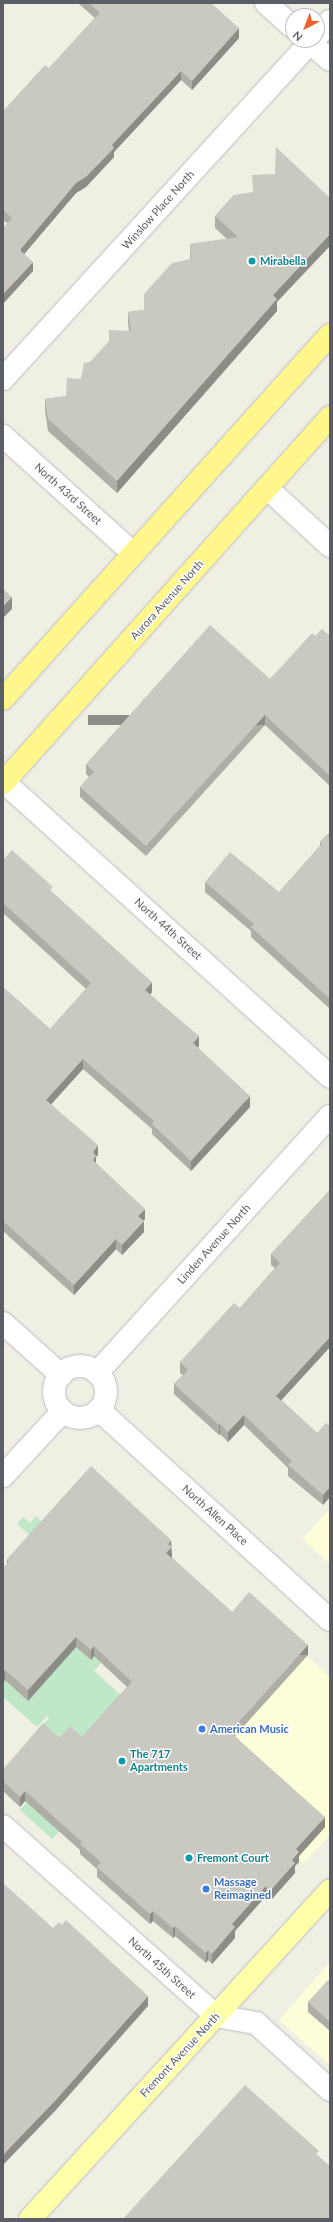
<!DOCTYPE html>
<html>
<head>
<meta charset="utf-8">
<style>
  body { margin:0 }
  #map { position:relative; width:333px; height:2222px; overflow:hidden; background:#efefe4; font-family:Lato,sans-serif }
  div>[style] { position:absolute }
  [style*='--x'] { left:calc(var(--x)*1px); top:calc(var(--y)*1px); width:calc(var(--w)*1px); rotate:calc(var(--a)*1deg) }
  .commercial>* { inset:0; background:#fefdd9 }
  .green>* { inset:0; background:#c0e7c7 }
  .roads { filter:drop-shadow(0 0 1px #bcbdc3) drop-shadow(0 0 1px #bcbdc3) }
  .minor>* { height:22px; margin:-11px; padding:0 11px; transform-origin:11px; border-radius:11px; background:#fff }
  .minor>.ring { margin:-11px; padding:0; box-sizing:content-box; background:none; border:22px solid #fff; border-radius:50% }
  .major>* { height:22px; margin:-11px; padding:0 11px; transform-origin:11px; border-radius:11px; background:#fdffa9 }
  .highway>* { height:22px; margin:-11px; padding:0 11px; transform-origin:11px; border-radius:11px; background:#fff78b }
  .wall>* { inset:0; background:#aeada6 }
  .shaded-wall>* { inset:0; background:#8d8d87; transform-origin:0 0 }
  .building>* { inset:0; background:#cac9c1 }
  .dots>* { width:11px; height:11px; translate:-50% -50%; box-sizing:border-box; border:2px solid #fff; border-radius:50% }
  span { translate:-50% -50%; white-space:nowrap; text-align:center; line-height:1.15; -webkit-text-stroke:3px #fff; paint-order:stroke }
  .street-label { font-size:11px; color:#5c5e65 }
  .culture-label { font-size:11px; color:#0d838f; font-weight:700 }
  .left { translate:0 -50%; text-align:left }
  .shop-label { font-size:11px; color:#366cbe; font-weight:700 }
  .frame { position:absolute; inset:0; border:4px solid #5c5e65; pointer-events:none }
  .north { position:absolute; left:285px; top:8px; width:40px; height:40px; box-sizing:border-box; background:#fff; border:1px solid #bebfc1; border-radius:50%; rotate:222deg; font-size:11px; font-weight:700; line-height:16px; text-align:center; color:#5c5e65 }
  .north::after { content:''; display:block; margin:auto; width:14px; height:18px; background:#ed602c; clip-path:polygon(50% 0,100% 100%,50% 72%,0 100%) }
</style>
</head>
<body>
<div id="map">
  <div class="commercial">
    <div style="clip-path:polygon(330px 1509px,330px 1564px,302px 1539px)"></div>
    <div style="clip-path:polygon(245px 1600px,330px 1677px,330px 1835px,303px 1864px,140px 1717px)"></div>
    <div style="clip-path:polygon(330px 1962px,330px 2065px,279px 2020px)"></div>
  </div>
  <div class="green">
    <div style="clip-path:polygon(36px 1516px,46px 1526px,115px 1633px,122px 1639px,94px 1671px,122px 1696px,79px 1744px,3px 1772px,3px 1769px,49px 1718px,47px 1716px,37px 1727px,3px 1697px,3px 1678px,53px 1556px,17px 1524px,23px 1517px,30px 1523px)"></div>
    <div style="clip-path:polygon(69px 1755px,65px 1826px,52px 1839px,20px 1810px)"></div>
  </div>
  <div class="roads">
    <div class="minor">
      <div style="--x:266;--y:3;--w:36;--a:42"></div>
      <div style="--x:317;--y:36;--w:20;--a:-49"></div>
      <div style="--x:307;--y:40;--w:30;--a:41"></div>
      <div style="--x:3;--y:379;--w:459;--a:-47.6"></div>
      <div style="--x:3;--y:436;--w:175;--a:42"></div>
      <div style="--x:267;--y:488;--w:86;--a:42.6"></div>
      <div style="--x:4;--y:782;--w:440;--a:42.1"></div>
      <div style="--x:3;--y:1323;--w:78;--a:41.9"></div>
      <div class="ring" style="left:54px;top:1366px;width:30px;height:30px"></div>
      <div style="--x:97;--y:1373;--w:347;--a:-47.8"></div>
      <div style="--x:99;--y:1410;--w:312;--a:42.3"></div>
      <div style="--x:3;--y:1476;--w:88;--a:-47.3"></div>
      <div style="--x:3;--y:1826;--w:285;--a:41.7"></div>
      <div style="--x:216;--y:2016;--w:41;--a:9.9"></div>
      <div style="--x:256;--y:2023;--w:100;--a:42.2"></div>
    </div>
    <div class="major">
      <div style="--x:30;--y:2219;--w:445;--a:-47.6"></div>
    </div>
    <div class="highway">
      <div style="--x:3;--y:699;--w:489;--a:-48.1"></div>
      <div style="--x:3;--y:783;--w:491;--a:-48.2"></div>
    </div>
  </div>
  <div class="wall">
    <div style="clip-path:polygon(78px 3px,211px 3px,239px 38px,192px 90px,181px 80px,114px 152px,114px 157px,86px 187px,76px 193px,24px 254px,33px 271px,7px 223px,3px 220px,3px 111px,49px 68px,95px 18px)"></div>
    <div style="clip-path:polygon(234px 195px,277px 302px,277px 311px,117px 493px,48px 431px,45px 411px,45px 399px,66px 396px,81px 379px,90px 362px,129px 331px,128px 323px,128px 312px,144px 310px,190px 259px,190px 244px,227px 239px,215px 228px,215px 216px)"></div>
    <div style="clip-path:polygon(315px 636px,330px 636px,330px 786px,265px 725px,146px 856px,80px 797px,80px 787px,89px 777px,86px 774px,86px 764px,270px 679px)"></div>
    <div style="clip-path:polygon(330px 832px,330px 1009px,251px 937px,251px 931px,205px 892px,205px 882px,279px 892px,320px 846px,320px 842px)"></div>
    <div style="clip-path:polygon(3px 860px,53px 893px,152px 992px,150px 995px,199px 1046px,198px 1048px,250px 1107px,191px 1171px,152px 1134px,152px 1129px,83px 1069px,51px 1104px,98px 1155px,96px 1157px,96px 1163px,145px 1219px,143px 1221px,144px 1232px,122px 1255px,116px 1249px,74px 1295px,3px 1231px,3px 987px,50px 1029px,86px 989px,3px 913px)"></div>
    <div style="clip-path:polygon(330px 1190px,330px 1347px,281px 1400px,317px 1433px,330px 1426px,330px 1497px,323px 1505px,288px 1476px,288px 1468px,244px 1425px,228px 1442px,220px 1434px,219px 1435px,174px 1394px,174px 1384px,183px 1375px,180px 1373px,180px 1362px,240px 1308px,275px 1268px,271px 1265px,271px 1254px)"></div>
    <div style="clip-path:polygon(171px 1546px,172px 1557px,171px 1557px,232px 1612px,308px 1655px,235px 1736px,325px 1827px,299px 1856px,299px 1862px,295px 1866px,295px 1873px,271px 1900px,266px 1896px,235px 1931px,235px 1938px,212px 1964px,208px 1960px,206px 1963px,175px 1936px,173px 1938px,153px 1921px,150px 1924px,97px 1877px,97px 1869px,80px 1854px,80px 1850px,25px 1801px,20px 1807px,3px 1791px,3px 1770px,59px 1738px,82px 1737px,127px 1687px,94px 1656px,91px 1660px,76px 1647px,28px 1701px,5px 1680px,3px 1683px,7px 1559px)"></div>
    <div style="clip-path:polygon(330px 1982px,330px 2031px,308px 2012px,308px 2002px)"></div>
  </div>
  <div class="shaded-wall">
    <div style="clip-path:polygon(239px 28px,239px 38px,192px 90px,192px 81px)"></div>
    <div style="clip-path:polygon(181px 71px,181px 80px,114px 152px,114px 157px,86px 187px,76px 193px,20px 259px,20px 250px,76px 183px)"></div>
    <div style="clip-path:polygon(330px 234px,330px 246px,277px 302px,277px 311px,117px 493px,117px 481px,273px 295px)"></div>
    <div style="clip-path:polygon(33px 262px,33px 271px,3px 304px,3px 294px)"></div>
    <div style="clip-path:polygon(12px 597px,12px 609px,3px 618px,3px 606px)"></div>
    <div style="left:265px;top:715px;width:10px;height:177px;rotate:90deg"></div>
    <div style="clip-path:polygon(152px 982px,152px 992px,145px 1000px,145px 990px)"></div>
    <div style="clip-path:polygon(199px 1036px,199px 1046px,193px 1053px,193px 1043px)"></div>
    <div style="clip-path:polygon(83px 1059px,83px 1069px,46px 1110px,46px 1100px)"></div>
    <div style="clip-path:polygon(250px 1096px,250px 1107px,191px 1171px,191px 1161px)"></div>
    <div style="clip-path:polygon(98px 1145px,98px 1155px,96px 1157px,96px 1166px,93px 1170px,93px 1152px)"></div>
    <div style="clip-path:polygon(145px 1209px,145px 1219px,138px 1226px,138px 1216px)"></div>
    <div style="clip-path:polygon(144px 1221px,144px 1232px,122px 1255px,122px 1245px)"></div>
    <div style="clip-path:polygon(116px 1239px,116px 1249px,74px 1295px,74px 1285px)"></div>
    <div style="clip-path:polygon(330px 1337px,330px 1347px,276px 1406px,276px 1396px)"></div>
    <div style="clip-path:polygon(244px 1415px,244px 1425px,228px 1442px,228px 1432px)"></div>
    <div style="clip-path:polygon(220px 1424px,220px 1434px,219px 1435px,219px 1425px)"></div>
    <div style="clip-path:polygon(330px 1487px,330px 1497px,323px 1505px,323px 1495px)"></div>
    <div style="clip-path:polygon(171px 1540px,172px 1557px,166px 1563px,166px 1553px,168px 1544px)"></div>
    <div style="clip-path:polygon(76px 1637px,76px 1647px,28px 1701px,28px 1690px)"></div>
    <div style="left:308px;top:1645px;width:10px;height:117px;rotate:90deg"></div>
    <div style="clip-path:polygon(94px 1646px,94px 1656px,91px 1660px,91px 1650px)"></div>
    <div style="clip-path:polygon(5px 1670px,5px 1680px,3px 1683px,3px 1672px)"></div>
    <div style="clip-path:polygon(25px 1791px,25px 1801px,20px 1807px,20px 1797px)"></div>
    <div style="clip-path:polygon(325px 1817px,325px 1827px,299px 1856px,299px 1862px,295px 1866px,295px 1873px,271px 1900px,271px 1890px,292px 1860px,296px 1849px)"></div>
    <div style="clip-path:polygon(266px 1886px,266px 1896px,235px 1931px,235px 1938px,212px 1964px,212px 1954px,232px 1924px)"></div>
    <div style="clip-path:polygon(153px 1911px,153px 1921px,150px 1924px,150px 1914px)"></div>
    <div style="clip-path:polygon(175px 1926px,175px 1936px,173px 1938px,173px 1928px)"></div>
    <div style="clip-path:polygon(208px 1950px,208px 1960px,206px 1963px,206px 1953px)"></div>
    <div style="clip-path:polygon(148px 1996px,148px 2006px,55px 2111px,3px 2165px,3px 2155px)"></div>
  </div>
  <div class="building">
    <div style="clip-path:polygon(89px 3px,211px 3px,239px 28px,192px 81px,181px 71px,112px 145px,114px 148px,86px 177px,76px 183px,20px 250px,33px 262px,3px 294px,3px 228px,12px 218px,3px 210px,3px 111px,45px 65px,49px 68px,100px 13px)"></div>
    <div style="clip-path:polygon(276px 147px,330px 198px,330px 234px,273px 295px,277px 299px,117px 481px,48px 419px,45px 399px,66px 396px,67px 378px,81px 379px,84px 363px,90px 362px,109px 341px,109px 330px,131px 331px,128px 312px,144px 310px,144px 294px,172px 263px,191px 259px,190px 244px,238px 237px,215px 216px,234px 195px,253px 192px,252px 175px,275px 174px)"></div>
    <div style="clip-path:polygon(3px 589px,12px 597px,3px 606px)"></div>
    <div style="clip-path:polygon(210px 625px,270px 679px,312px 633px,315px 636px,322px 629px,330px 636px,330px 776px,265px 715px,146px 846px,80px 787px,94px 772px,86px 764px)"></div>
    <div style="clip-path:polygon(330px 832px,330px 999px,251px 927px,254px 924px,205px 882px,230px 852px,279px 892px,322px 844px,320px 842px)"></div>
    <div style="clip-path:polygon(12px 850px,53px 887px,50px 890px,152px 982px,145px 990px,199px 1036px,193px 1043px,250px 1096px,191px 1161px,152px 1124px,154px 1121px,83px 1059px,46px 1100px,98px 1145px,93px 1152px,96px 1156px,93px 1160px,145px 1209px,138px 1216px,144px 1221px,122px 1245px,116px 1239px,74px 1285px,3px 1221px,3px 987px,50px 1029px,91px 983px,3px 903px,3px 860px)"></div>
    <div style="clip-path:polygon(330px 1190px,330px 1337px,276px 1396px,317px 1433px,326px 1423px,330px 1426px,330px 1487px,323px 1495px,288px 1465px,292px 1461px,244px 1415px,228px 1432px,220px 1424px,219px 1425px,174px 1384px,188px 1370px,180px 1362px,234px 1303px,240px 1308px,280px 1263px,271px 1254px)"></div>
    <div style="clip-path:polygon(91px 1466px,171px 1540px,168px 1544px,172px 1547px,166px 1553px,232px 1612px,249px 1592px,308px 1645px,230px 1732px,325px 1817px,296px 1849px,299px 1852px,292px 1860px,295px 1863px,271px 1890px,266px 1886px,232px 1924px,235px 1927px,212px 1954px,208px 1950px,206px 1953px,175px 1926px,173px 1928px,153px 1911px,150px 1914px,97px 1867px,101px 1862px,80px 1844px,82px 1842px,25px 1791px,20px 1797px,3px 1781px,3px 1770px,43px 1723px,59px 1738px,70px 1726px,82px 1737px,132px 1682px,94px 1646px,91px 1650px,76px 1637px,28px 1690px,5px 1670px,3px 1672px,3px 1568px,9px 1561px,7px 1559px)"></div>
    <div style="clip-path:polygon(3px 1883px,53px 1928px,59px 1922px,62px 1925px,66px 1920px,148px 1996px,55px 2101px,3px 2155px)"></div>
    <div style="clip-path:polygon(328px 1980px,330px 1982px,330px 2022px,308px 2002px)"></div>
    <div style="clip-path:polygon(245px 2085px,319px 2151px,316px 2154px,330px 2166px,330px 2219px,123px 2219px)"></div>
  </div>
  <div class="dots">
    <div style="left:252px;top:261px;background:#0f9aa8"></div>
    <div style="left:202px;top:1729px;background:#3f7fe0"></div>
    <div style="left:122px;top:1761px;background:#0f9aa8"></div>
    <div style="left:189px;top:1858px;background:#0f9aa8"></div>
    <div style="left:206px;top:1889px;background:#3f7fe0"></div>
  </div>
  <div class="street-label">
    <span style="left:158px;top:210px;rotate:-48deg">Winslow Place North</span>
    <span style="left:68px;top:494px;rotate:42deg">North 43rd Street</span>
    <span style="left:167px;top:600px;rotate:-48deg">Aurora Avenue North</span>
    <span style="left:168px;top:929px;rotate:42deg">North 44th Street</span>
    <span style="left:214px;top:1244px;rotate:-48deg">Linden Avenue North</span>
    <span style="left:215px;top:1515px;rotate:42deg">North Allen Place</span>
    <span style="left:162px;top:1968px;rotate:42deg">North 45th Street</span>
    <span style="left:180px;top:2055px;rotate:-47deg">Fremont Avenue North</span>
  </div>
  <div class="culture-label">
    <span class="left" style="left:260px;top:261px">Mirabella</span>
    <span class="left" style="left:130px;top:1761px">The 717<br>Apartments</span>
    <span class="left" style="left:197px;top:1858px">Fremont Court</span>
  </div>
  <div class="shop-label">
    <span class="left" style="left:210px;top:1729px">American Music</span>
    <span class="left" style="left:214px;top:1889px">Massage<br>Reimagined</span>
  </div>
  <div class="frame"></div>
  <div class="north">N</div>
</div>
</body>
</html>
